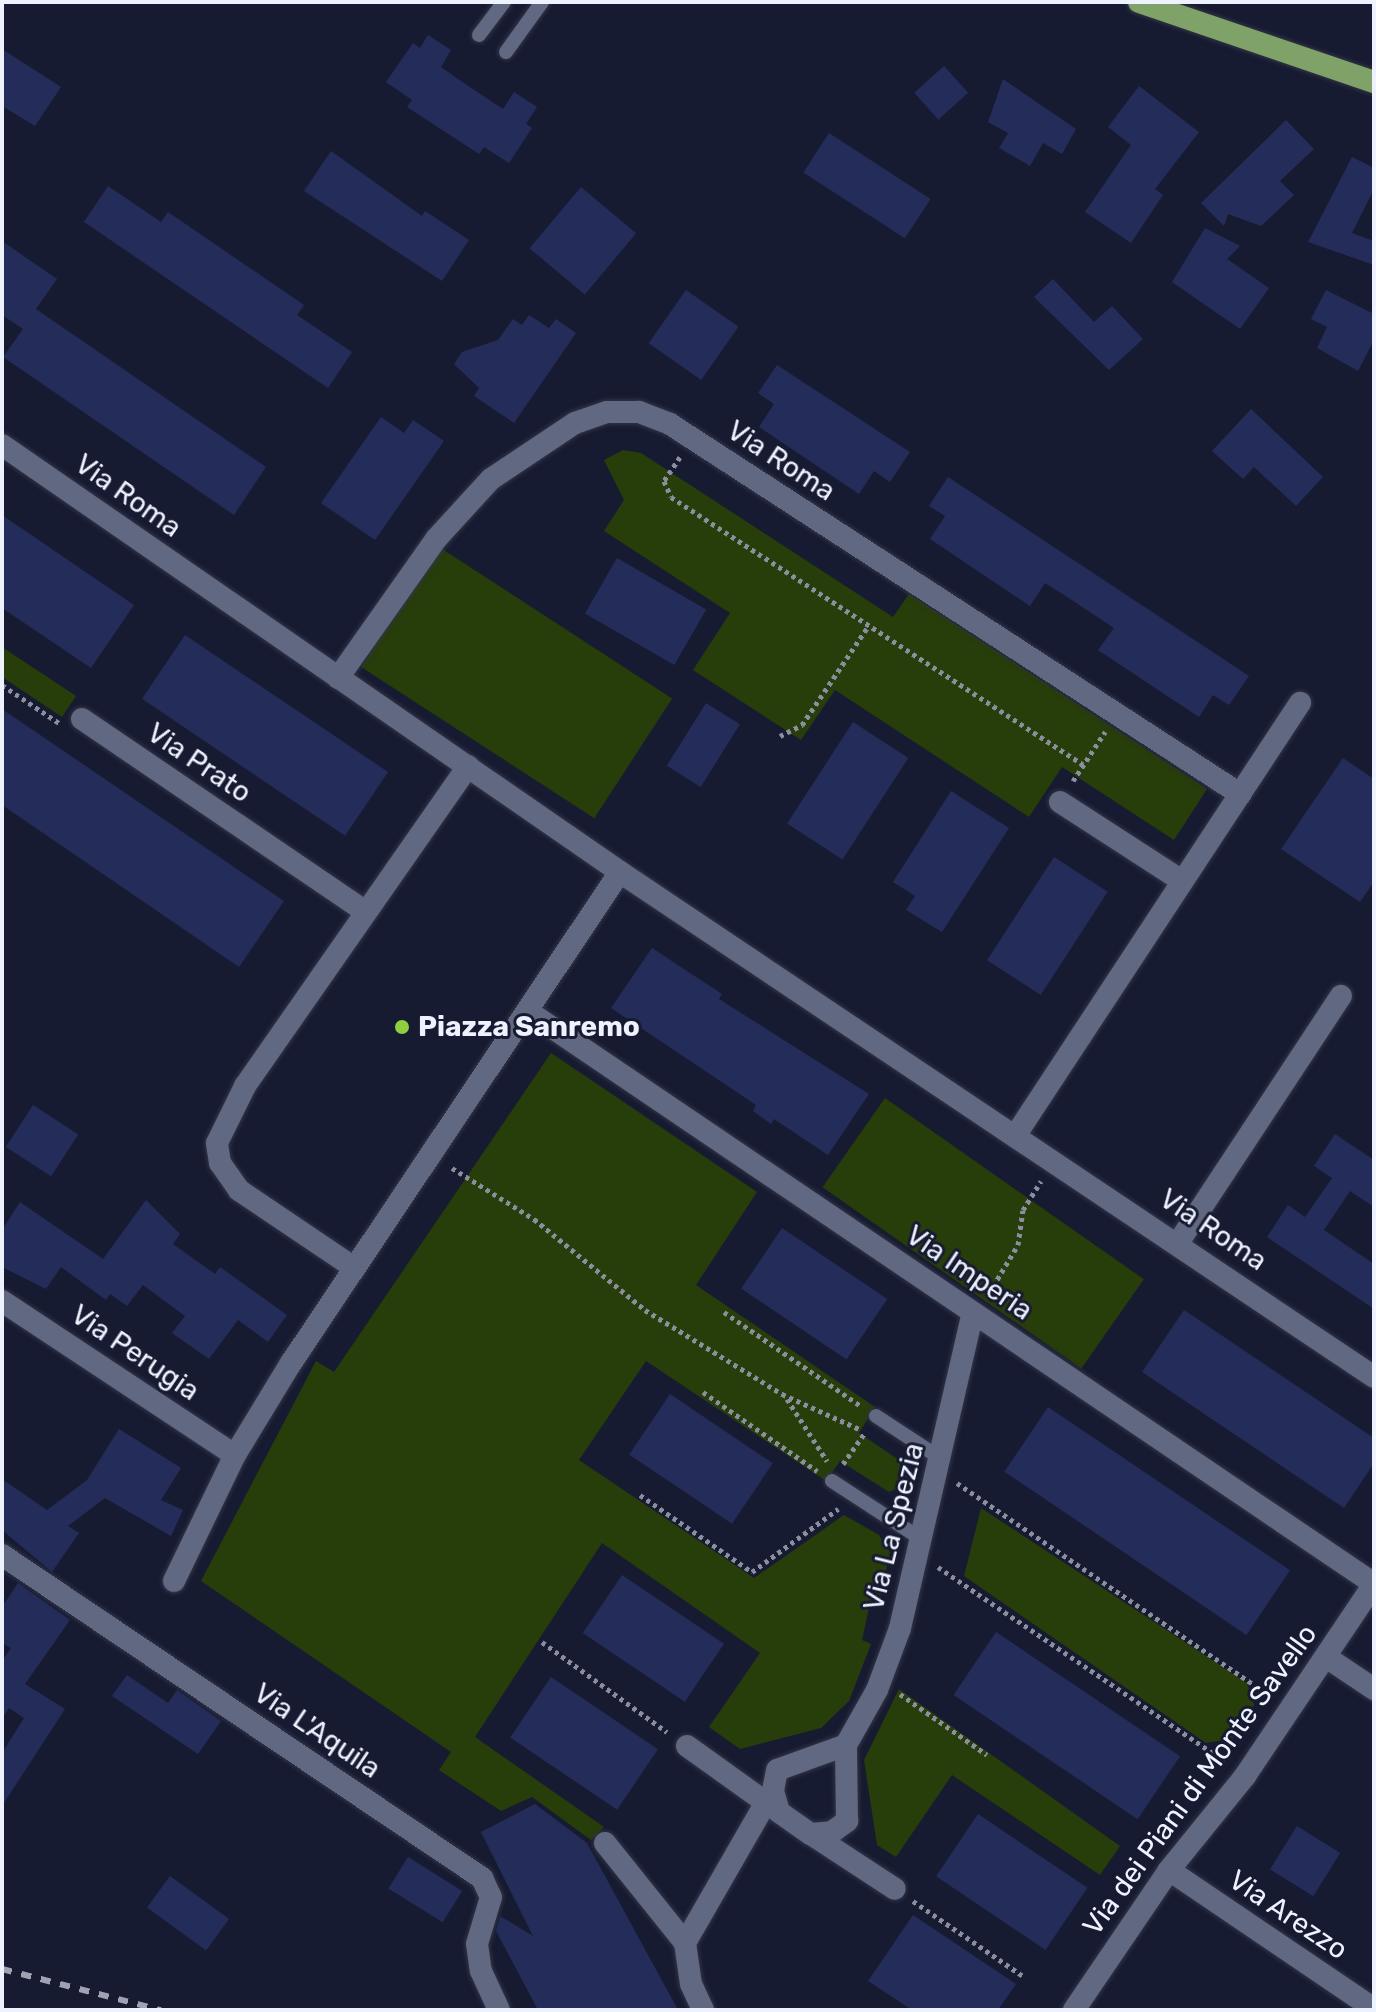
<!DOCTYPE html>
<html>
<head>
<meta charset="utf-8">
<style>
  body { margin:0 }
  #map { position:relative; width:1376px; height:2012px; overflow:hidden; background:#171b31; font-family:Rubik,sans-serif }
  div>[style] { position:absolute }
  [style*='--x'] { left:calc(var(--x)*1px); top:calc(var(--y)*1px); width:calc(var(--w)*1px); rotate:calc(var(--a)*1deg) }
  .green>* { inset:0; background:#273d0a; transform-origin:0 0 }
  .building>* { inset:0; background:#242c5a; transform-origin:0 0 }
  .path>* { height:5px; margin-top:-2.5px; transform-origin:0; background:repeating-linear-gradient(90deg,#8a8e9f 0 4px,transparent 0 8px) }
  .roads { filter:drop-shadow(0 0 2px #333446) drop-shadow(0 0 2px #333446) }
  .service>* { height:14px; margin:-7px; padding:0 7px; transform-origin:7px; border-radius:7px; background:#616882 }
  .minor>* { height:22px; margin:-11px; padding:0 11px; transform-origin:11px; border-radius:11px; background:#616882 }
  .tertiary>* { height:22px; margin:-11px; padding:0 11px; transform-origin:11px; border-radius:11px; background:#616882 }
  .primary>* { height:22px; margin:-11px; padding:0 11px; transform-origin:11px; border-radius:11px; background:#7ea268 }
  .rail>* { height:6px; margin-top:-3px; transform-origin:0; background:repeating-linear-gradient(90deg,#9ea2b2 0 10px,transparent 0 20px) }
  .dots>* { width:22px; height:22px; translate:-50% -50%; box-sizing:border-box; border:4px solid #171b31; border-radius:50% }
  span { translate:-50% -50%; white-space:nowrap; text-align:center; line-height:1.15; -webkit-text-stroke:6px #171b31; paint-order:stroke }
  .street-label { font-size:28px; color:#eef1fe }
  .poi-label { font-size:28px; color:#eef1fe; font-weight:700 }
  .left { translate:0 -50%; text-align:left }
  .frame { position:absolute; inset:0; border:4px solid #eef1fe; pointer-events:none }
</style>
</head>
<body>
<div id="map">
  <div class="green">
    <div style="clip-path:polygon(623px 450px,641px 453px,893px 617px,909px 594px,1207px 789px,1174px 840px,1062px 767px,1029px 817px,835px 690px,801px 740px,693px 670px,730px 613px,604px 531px,624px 500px,604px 460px)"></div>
    <div style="left:439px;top:547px;width:278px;height:143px;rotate:33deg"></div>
    <div style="clip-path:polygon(2px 647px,76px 696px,62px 717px,2px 677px)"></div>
    <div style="clip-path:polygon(551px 1053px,757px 1192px,696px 1285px,875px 1407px,859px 1433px,899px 1460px,908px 1474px,905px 1485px,889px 1492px,840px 1461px,826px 1481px,646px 1361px,579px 1460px,754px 1578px,844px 1515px,879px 1535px,890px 1552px,879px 1603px,870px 1603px,862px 1640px,871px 1644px,849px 1701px,821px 1728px,740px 1749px,709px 1727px,760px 1653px,602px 1543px,475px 1737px,604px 1827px,591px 1840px,532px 1797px,501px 1811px,439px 1770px,451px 1752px,201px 1581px,316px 1361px,334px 1372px)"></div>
    <div style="left:885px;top:1098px;width:316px;height:109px;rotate:35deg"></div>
    <div style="clip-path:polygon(981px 1508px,1247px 1683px,1254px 1705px,1232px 1739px,1206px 1743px,964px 1576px)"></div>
    <div style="clip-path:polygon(899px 1689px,1120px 1846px,1100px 1875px,952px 1775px,896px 1857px,877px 1845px,864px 1760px)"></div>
  </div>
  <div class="building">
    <div style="clip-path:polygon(428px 35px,451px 50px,441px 67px,458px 79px,503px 109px,514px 92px,537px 107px,526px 124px,532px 128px,509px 163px,484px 147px,479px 154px,407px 107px,412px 100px,386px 82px,413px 43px,420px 48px)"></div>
    <div style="clip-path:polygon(2px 49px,61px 87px,35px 126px,2px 106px)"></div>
    <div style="left:944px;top:66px;width:36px;height:40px;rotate:48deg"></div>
    <div style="clip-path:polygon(1003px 79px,1076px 129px,1062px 154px,1043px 143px,1030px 166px,999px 148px,1008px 133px,988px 122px)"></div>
    <div style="clip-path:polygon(1139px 86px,1199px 132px,1155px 189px,1163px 195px,1131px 243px,1085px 212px,1131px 145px,1108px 127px)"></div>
    <div style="clip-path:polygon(1286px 120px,1314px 149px,1280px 181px,1294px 195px,1261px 226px,1228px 214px,1224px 226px,1201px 203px)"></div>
    <div style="left:829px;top:133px;width:121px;height:47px;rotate:33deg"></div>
    <div style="clip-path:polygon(331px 151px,422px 216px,425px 211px,469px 240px,442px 281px,304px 191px)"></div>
    <div style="clip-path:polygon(1352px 157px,1374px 168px,1374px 189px,1352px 233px,1374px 241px,1374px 265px,1308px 242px)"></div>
    <div style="clip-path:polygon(108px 186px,161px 222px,168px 212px,304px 305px,297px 315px,352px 352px,328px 388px,84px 222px)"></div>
    <div style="left:581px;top:187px;width:72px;height:80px;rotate:40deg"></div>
    <div style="clip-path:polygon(1205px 228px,1240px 246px,1227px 259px,1269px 288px,1240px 329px,1172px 282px)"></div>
    <div style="clip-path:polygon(2px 241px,57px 279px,36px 309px,266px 467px,234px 515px,3px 357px,23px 329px,2px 315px)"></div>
    <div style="clip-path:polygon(1053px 279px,1094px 322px,1112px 306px,1143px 339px,1109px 370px,1034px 297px)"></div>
    <div style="left:686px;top:290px;width:64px;height:65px;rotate:35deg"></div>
    <div style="clip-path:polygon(1326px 290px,1374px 314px,1374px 340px,1358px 371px,1317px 348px,1327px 327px,1311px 319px)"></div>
    <div style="clip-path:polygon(529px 315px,549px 328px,556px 319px,576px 333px,514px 423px,474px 396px,479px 388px,454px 364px,462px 352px,498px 340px,513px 319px,522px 325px)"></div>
    <div style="clip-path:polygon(777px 365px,910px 452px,890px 482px,874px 471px,859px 494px,759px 427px,774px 404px,758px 393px)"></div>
    <div style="clip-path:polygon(1251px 409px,1323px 477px,1296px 506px,1254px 467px,1243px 479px,1212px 451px)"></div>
    <div style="clip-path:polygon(381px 417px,404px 433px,413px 420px,444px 441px,375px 540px,321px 503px)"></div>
    <div style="clip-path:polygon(948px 477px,1249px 676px,1229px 705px,1213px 695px,1199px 717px,1098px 650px,1114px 628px,1061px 593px,1045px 583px,1030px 606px,930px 539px,945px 516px,929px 506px)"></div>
    <div style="clip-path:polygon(2px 515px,134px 605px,91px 668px,2px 608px)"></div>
    <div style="left:617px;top:558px;width:103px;height:64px;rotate:30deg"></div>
    <div style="left:185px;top:635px;width:245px;height:77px;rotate:34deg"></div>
    <div style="left:706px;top:703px;width:40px;height:74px;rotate:32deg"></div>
    <div style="clip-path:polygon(2px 709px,284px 901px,239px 967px,2px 805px)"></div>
    <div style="left:853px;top:722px;width:66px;height:121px;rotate:33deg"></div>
    <div style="clip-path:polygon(1343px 758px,1374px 779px,1374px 882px,1360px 902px,1281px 849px)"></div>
    <div style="clip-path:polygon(951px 791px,1009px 828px,942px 932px,906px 910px,915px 896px,893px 882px)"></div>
    <div style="left:1054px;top:857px;width:64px;height:123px;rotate:33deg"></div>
    <div style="clip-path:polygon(652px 948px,722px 994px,719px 999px,869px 1094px,828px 1155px,774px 1119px,771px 1124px,753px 1111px,756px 1105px,611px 1008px)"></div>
    <div style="left:33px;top:1105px;width:54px;height:50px;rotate:33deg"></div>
    <div style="clip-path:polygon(1335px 1134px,1374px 1160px,1374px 1207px,1350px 1191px,1324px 1230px,1374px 1264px,1374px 1309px,1267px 1237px,1288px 1205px,1305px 1217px,1332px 1178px,1314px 1166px)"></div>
    <div style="clip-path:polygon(146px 1200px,180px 1234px,173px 1244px,215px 1274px,220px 1267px,287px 1315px,268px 1342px,238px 1320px,209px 1359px,172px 1333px,185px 1316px,143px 1285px,127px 1306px,110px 1294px,106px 1300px,61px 1267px,46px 1289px,2px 1267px,2px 1230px,20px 1202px,103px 1259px)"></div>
    <div style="left:782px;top:1228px;width:127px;height:73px;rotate:34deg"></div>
    <div style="clip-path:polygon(1184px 1310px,1374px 1438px,1374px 1463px,1344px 1508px,1142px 1372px)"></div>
    <div style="left:670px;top:1394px;width:124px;height:73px;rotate:34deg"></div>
    <div style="left:1048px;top:1407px;width:292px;height:78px;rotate:34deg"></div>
    <div style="clip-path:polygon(119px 1429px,181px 1468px,161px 1500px,183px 1510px,171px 1536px,105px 1498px,68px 1526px,79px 1533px,52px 1572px,2px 1530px,2px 1479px,47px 1510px,87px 1480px)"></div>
    <div style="left:622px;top:1575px;width:123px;height:70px;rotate:34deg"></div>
    <div style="clip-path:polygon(18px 1583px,70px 1620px,25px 1684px,65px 1709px,2px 1806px,2px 1753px,24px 1718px,9px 1708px,2px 1719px,2px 1661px,11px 1648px,2px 1643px,2px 1607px)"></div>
    <div style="left:996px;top:1632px;width:222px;height:76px;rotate:34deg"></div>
    <div style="clip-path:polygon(127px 1675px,168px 1703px,177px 1690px,221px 1721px,198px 1754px,112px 1696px)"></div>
    <div style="left:551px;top:1677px;width:129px;height:73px;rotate:34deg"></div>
    <div style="clip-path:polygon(535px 1804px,587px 1843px,678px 2010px,538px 2010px,496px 1931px,500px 1916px,533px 1936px,481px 1832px)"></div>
    <div style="left:978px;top:1814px;width:132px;height:75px;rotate:34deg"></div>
    <div style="left:1297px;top:1826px;width:51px;height:51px;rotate:32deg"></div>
    <div style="left:408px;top:1857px;width:64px;height:37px;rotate:32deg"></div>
    <div style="left:170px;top:1876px;width:73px;height:39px;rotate:36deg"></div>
    <div style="clip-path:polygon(913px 1915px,1016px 1984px,998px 2010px,912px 2010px,868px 1981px)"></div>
  </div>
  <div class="path">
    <div style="--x:680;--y:457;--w:29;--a:124"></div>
    <div style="--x:664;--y:481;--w:17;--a:66"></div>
    <div style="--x:671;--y:497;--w:491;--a:33"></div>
    <div style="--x:2;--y:685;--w:69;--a:33.7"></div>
    <div style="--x:780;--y:736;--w:25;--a:-27"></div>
    <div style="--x:802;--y:725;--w:120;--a:-56.2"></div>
    <div style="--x:1073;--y:781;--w:59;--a:-56.9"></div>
    <div style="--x:452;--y:1168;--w:97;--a:31.9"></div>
    <div style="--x:534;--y:1219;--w:144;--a:39.3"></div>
    <div style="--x:645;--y:1310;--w:161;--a:31.5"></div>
    <div style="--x:782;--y:1394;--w:85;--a:24.4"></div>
    <div style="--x:989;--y:1293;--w:56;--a:-58.9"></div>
    <div style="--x:1018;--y:1245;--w:35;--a:-82"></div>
    <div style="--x:1023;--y:1210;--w:34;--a:-58"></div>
    <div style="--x:724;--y:1312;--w:166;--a:34.5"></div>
    <div style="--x:703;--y:1392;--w:139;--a:34.7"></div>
    <div style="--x:787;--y:1399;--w:74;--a:57.2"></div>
    <div style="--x:843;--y:1464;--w:38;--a:-55"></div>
    <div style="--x:957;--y:1483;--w:379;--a:34.2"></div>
    <div style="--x:640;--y:1495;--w:136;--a:34.5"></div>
    <div style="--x:752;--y:1572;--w:107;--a:-36.2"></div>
    <div style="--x:938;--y:1567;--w:346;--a:34.1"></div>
    <div style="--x:542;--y:1642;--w:154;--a:35.8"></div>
    <div style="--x:900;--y:1694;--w:106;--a:35"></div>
    <div style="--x:913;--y:1901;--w:133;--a:34.3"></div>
  </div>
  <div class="roads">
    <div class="service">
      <div style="--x:479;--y:35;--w:41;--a:-52.9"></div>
      <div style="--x:506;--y:52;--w:62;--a:-54.2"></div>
      <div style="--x:876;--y:1416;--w:80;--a:33.3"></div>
      <div style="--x:832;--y:1481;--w:108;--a:33"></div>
    </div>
    <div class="minor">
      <div style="--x:2;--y:445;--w:751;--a:34.64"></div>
      <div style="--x:620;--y:872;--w:907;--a:33.81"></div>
      <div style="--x:338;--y:678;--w:170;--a:-54.8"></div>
      <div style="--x:436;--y:539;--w:81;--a:-47.5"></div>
      <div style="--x:491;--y:479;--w:101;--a:-33.7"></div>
      <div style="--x:575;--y:423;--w:34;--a:-19"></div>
      <div style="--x:607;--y:412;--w:32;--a:0"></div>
      <div style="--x:639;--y:412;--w:33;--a:21"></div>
      <div style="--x:670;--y:424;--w:680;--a:32.99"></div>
      <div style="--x:82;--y:719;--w:343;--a:34.2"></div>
      <div style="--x:1060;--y:802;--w:145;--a:32.9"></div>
      <div style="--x:529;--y:1012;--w:1020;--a:34.09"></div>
      <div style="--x:1017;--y:1133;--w:515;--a:-56.65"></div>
      <div style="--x:1178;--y:1243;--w:296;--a:-56.6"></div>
      <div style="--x:353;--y:1267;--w:138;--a:-146"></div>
      <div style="--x:239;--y:1190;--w:33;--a:-125"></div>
      <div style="--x:220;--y:1163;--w:20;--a:-99"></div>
      <div style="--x:217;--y:1143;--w:64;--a:-63.8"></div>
      <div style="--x:245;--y:1086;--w:390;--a:-55.1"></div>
      <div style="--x:2;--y:1301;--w:279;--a:33.5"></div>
      <div style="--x:2;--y:1555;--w:579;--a:33.94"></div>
      <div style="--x:482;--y:1878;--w:21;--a:65"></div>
      <div style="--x:491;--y:1897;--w:49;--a:106.6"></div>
      <div style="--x:477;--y:1944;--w:27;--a:82"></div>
      <div style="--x:481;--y:1971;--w:43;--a:65.2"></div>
      <div style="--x:174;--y:1581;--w:140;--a:-64.2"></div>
      <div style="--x:235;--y:1455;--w:108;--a:-58.7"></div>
      <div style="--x:291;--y:1363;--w:591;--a:-56.18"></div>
      <div style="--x:1326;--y:1657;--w:58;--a:33.7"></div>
      <div style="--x:846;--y:1745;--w:73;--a:160.1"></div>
      <div style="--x:777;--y:1770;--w:21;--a:101"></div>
      <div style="--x:773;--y:1791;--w:22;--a:74"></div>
      <div style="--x:779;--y:1812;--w:39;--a:35"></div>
      <div style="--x:811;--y:1834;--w:21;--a:-5"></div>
      <div style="--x:832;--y:1832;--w:19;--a:-36"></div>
      <div style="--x:847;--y:1821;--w:76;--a:-90.8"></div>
      <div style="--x:846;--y:1745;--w:63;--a:-60.6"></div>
      <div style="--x:877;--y:1690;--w:66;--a:-69.6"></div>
      <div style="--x:900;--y:1628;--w:323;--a:-77"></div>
      <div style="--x:687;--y:1746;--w:108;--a:35.6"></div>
      <div style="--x:811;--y:1834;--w:100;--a:33.2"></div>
      <div style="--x:605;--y:1843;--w:128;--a:51.3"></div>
      <div style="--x:685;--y:1943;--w:41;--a:81.7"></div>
      <div style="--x:691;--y:1984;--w:29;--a:65"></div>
      <div style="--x:1169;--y:1870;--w:248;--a:34.1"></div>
      <div style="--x:685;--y:1943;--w:163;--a:-60.1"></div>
    </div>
    <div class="tertiary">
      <div style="--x:1074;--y:2010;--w:169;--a:-55.8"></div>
      <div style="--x:1169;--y:1870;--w:121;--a:-51"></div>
      <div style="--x:1245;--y:1776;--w:231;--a:-56.1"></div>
    </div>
    <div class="primary">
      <div style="--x:1139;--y:2;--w:248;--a:18.8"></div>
    </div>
  </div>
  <div class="rail">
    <div style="--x:2;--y:1969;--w:164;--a:14.5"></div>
  </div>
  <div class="dots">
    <div style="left:402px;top:1027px;background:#8fcd41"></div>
  </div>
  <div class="street-label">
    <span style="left:781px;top:461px;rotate:33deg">Via Roma</span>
    <span style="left:128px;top:496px;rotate:35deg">Via Roma</span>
    <span style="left:199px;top:763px;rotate:34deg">Via Prato</span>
    <span style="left:1213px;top:1230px;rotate:34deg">Via Roma</span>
    <span style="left:969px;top:1273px;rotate:34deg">Via Imperia</span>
    <span style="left:135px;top:1353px;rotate:34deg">Via Perugia</span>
    <span style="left:894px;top:1527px;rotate:-76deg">Via La Spezia</span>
    <span style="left:317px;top:1731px;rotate:34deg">Via L'Aquila</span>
    <span style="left:1200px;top:1780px;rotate:-54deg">Via dei Piani di Monte Savello</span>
    <span style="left:1288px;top:1915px;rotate:34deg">Via Arezzo</span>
  </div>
  <div class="poi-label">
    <span class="left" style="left:418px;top:1027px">Piazza Sanremo</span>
  </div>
  <div class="frame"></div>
</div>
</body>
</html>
